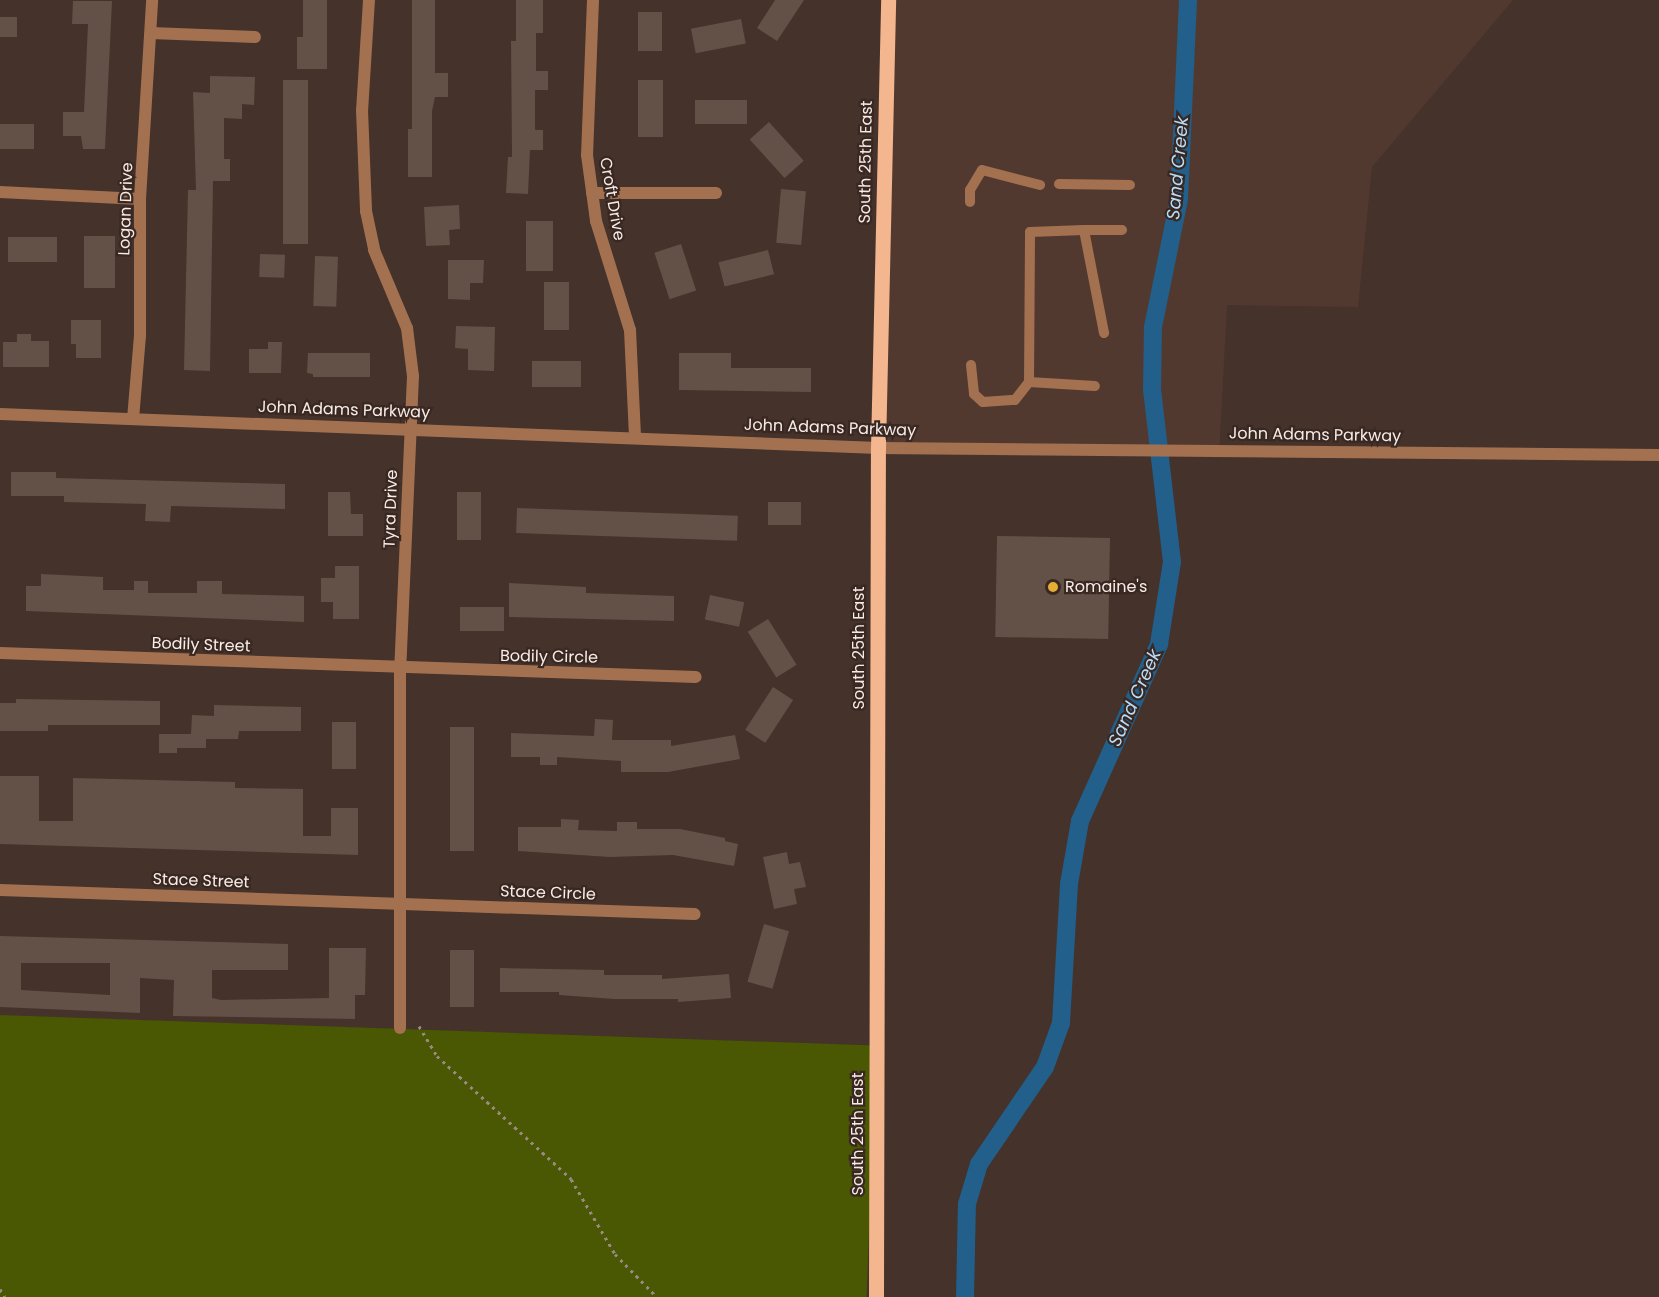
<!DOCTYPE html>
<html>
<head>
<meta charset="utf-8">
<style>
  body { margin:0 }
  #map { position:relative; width:1659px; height:1297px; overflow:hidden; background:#44322b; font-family:Poppins,sans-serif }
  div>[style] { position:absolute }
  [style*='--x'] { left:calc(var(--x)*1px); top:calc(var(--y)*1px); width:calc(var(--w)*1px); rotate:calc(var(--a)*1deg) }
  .built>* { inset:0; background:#523930 }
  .green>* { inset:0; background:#4a5703; transform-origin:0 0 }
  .canal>* { height:18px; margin:-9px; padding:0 9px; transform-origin:9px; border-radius:9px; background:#225f8a }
  .building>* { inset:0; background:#635148; transform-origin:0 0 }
  .path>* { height:3px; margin-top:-1.5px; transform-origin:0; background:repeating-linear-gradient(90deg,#998a84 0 3px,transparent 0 7.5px) }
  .service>* { height:10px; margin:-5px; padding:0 5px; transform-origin:5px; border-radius:5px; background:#a37150 }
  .minor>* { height:12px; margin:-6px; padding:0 6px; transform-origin:6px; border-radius:6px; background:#a37150 }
  .tertiary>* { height:12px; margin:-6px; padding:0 6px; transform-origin:6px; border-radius:6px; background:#a37150 }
  .primary>* { height:15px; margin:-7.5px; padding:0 7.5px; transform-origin:7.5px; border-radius:7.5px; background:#f4b68e }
  .dots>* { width:16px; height:16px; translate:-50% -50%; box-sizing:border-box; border:3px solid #392821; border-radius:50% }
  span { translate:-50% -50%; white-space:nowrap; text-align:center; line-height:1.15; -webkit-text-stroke:4.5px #392821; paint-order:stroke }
  .street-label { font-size:16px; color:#f7ebe7 }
  .poi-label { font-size:16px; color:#f7ebe7 }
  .left { translate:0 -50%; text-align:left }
  .water-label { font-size:18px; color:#b7ddfb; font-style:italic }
</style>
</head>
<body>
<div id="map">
  <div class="built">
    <div style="clip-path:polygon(888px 0,1513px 0,1372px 167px,1358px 307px,1227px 305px,1219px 456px,878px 448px)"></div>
  </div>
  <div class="green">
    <div style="left:0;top:1015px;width:876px;height:282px;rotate:2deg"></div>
  </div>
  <div class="canal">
    <div style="--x:965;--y:1297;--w:93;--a:-88.8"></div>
    <div style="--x:967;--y:1204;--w:42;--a:-73.3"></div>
    <div style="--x:979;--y:1164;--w:117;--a:-55.8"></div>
    <div style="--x:1045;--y:1067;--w:47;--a:-70"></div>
    <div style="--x:1061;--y:1023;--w:139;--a:-86.7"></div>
    <div style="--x:1069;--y:884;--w:64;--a:-80.1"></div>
    <div style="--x:1080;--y:821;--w:194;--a:-65.9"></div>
    <div style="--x:1159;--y:644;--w:83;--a:-81"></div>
    <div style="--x:1172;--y:562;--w:173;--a:-96.6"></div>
    <div style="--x:1152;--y:390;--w:63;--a:-89.1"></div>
    <div style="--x:1153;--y:327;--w:131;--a:-78.5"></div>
    <div style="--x:1179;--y:199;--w:199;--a:-87.4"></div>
  </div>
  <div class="building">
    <div style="clip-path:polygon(303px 0,327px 0,327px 69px,297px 69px,297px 37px,303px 37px)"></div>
    <div style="clip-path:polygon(412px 0,435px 0,435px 73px,448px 73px,448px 97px,435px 97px,432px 111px,432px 177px,408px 177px,408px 129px,412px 129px)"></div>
    <div style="clip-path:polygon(516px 0,543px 0,543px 33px,536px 33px,536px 71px,548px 71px,548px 90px,535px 90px,535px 130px,543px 130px,543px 150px,530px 150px,528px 194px,506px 193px,508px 157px,512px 157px,511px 41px,516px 41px)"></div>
    <div style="clip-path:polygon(775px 0,804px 0,777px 41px,757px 28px)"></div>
    <div style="clip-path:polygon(73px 1px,112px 1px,105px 149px,83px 149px,81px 136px,63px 136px,63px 112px,84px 112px,88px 24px,72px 24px)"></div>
    <div style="left:638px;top:12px;width:24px;height:39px"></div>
    <div style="left:0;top:17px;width:17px;height:20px"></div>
    <div style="left:741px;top:19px;width:25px;height:51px;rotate:79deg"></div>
    <div style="clip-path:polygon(210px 76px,255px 77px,254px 105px,242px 104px,242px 119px,224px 118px,224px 159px,230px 159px,230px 181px,213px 181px,210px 371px,184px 370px,188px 190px,196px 190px,193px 92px,210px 93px)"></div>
    <div style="left:283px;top:80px;width:25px;height:164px"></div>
    <div style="left:638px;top:80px;width:25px;height:57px"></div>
    <div style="left:695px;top:100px;width:52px;height:24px"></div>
    <div style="left:769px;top:122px;width:52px;height:26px;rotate:48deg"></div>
    <div style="left:0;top:124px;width:34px;height:25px"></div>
    <div style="left:781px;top:189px;width:25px;height:54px;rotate:5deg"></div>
    <div style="clip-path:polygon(459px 205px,460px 229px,449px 230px,450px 245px,426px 246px,424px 207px)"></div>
    <div style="left:526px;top:221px;width:27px;height:50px"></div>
    <div style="left:84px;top:236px;width:31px;height:52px"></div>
    <div style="left:8px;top:237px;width:49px;height:25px"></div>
    <div style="left:681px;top:244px;width:49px;height:28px;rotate:72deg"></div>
    <div style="left:768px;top:250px;width:25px;height:51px;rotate:76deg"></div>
    <div style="left:260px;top:254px;width:25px;height:23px;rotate:2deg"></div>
    <div style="left:315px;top:256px;width:23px;height:50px;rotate:2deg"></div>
    <div style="clip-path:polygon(448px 260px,484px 260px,483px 283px,470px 283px,470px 300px,448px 299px)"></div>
    <div style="left:544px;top:282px;width:25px;height:48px"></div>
    <div style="clip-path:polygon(71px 320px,101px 320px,101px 358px,76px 358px,76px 344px,71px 344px)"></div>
    <div style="clip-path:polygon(456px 326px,495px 327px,494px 371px,468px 370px,468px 349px,455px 348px)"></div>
    <div style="clip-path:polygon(17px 334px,31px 334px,31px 341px,49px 341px,49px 367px,3px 367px,3px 342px,17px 342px)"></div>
    <div style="clip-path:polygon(268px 342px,282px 342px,281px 373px,249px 373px,249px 349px,268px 349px)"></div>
    <div style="clip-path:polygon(308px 353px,370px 353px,370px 377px,313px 377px,313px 374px,307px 373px)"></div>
    <div style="clip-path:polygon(679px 353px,731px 353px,731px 368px,811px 368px,811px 392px,679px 390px)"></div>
    <div style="left:532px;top:361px;width:49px;height:26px"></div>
    <div style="clip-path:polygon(11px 472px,56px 472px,56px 478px,285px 484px,285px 509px,171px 506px,170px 522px,145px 521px,146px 504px,64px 502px,64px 496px,11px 496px)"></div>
    <div style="clip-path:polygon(328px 492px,350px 492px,351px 514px,363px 514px,363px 536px,328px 536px)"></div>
    <div style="left:457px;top:492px;width:24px;height:48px"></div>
    <div style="left:768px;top:502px;width:33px;height:23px"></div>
    <div style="left:517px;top:508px;width:221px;height:25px;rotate:2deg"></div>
    <div style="left:997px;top:536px;width:113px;height:101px;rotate:1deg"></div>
    <div style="clip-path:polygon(335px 566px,359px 566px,359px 619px,333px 619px,333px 602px,321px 602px,321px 578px,335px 578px)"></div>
    <div style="clip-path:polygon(41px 574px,103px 577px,103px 590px,134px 590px,134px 581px,148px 581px,148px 593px,197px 593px,197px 581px,222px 581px,222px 594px,304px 596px,304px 622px,26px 611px,26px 586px,41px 586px)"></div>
    <div style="clip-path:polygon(509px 583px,586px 587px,586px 593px,674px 596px,674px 621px,509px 617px)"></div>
    <div style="left:710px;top:595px;width:35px;height:25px;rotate:12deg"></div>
    <div style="left:460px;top:607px;width:44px;height:24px"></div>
    <div style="left:768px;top:619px;width:54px;height:24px;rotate:58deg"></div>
    <div style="left:773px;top:687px;width:24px;height:51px;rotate:33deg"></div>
    <div style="clip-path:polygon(16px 699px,160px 701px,160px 725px,48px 725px,48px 731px,0 731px,0 703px,16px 703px)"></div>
    <div style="clip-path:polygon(214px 705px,301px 707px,301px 731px,239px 731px,238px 739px,206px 739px,206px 748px,177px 748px,177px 753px,159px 753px,159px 734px,191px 734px,192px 715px,214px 716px)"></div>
    <div style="clip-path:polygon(595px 719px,613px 720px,612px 740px,671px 740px,671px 746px,735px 735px,740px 759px,668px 772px,621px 772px,621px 761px,557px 757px,557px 765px,540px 765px,540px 757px,511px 757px,511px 733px,594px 736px)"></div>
    <div style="left:332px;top:722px;width:24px;height:47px"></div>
    <div style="left:450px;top:727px;width:24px;height:124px"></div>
    <div style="clip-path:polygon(0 776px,39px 776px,39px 821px,73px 821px,73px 778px,235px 782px,235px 788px,303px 789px,303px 836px,331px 836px,331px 808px,358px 808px,358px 855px,0 844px)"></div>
    <div style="clip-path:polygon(561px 819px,579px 820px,578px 830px,617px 831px,617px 822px,637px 822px,637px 829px,680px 829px,725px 838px,725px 841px,738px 844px,734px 866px,673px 855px,610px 857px,518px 851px,518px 827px,561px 827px)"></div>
    <div style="clip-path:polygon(787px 852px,789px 864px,800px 862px,806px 887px,794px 889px,797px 904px,774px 909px,763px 857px)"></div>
    <div style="left:764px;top:924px;width:26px;height:60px;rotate:16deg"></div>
    <div style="clip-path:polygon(evenodd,0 936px,288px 944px,288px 970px,212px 970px,212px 998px,221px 1000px,329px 998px,329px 948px,366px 948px,365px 995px,355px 995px,355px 1019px,173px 1016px,174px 980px,140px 978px,140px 1013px,0 1007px,0 936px,21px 963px,110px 963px,110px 995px,21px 990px,21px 963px)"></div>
    <div style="left:450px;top:950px;width:24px;height:57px"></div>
    <div style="clip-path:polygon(500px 968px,604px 970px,604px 975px,662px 975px,662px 979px,729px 974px,731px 998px,678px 1002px,678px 999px,614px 999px,559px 995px,559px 992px,500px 992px)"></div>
  </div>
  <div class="path">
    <div style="--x:419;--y:1026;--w:35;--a:59"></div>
    <div style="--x:437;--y:1056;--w:182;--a:42.5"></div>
    <div style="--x:571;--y:1179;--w:87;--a:59.6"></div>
    <div style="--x:615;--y:1254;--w:60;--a:45.7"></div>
    <div style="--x:0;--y:1289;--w:9;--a:58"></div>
  </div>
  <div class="service">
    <div style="--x:1059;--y:184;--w:71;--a:0.8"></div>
    <div style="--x:970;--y:202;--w:12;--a:-90"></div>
    <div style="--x:970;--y:190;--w:23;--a:-59"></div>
    <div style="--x:982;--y:170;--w:60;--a:14.5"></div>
    <div style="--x:1084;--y:230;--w:38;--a:0"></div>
    <div style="--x:971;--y:365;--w:29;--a:84"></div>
    <div style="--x:974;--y:394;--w:12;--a:42"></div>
    <div style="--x:983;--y:402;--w:32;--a:-4"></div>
    <div style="--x:1015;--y:400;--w:23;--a:-52"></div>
    <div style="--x:1029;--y:382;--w:150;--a:-89.6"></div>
    <div style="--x:1030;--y:232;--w:54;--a:-2.1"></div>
    <div style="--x:1084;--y:230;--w:105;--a:79"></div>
    <div style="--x:1029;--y:382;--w:66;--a:3.5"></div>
  </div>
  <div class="minor">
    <div style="--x:369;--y:0;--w:110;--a:93.6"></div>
    <div style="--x:362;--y:110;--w:101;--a:87.7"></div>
    <div style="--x:366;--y:211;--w:40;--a:78"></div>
    <div style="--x:374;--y:250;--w:85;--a:67.1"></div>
    <div style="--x:407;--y:328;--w:48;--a:82.9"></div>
    <div style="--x:413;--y:376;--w:294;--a:92.5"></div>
    <div style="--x:400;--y:670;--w:358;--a:90"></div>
    <div style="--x:593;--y:0;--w:155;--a:92.2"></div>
    <div style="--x:587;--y:155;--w:67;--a:82.2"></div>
    <div style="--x:596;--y:221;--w:114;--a:72.7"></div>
    <div style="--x:630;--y:330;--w:107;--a:87.3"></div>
    <div style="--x:151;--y:33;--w:104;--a:2.2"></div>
    <div style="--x:0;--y:192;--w:140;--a:2.9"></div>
    <div style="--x:592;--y:193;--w:124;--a:0"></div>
    <div style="--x:133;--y:419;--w:84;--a:-85.2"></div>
    <div style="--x:140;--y:335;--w:136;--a:-90"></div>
    <div style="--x:140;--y:199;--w:199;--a:-86.5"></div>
    <div style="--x:0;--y:653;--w:696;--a:1.97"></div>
    <div style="--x:0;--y:890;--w:695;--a:1.98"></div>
  </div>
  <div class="tertiary">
    <div style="--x:0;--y:414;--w:879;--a:2.22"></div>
    <div style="--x:878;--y:448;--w:781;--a:0.51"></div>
  </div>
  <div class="primary">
    <div style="--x:876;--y:1297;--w:849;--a:-89.87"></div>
    <div style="--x:878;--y:448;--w:448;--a:-88.7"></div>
  </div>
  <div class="dots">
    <div style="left:1053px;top:587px;background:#e5ad35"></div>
  </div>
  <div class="street-label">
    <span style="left:866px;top:162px;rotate:-89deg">South 25th East</span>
    <span style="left:612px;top:199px;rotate:80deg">Croft Drive</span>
    <span style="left:126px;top:209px;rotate:-88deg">Logan Drive</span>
    <span style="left:344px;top:410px;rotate:2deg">John Adams Parkway</span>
    <span style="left:830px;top:428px;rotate:2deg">John Adams Parkway</span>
    <span style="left:1315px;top:435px;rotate:1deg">John Adams Parkway</span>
    <span style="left:391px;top:509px;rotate:-88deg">Tyra Drive</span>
    <span style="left:201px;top:645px;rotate:2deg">Bodily Street</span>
    <span style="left:859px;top:648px;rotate:-90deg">South 25th East</span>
    <span style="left:549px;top:657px;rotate:1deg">Bodily Circle</span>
    <span style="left:201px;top:881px;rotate:2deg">Stace Street</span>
    <span style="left:548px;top:893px;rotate:2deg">Stace Circle</span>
    <span style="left:858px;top:1134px;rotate:-90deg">South 25th East</span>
  </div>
  <div class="poi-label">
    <span class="left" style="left:1065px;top:587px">Romaine's</span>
  </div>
  <div class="water-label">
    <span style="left:1178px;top:168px;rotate:-85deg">Sand Creek</span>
    <span style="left:1135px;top:698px;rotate:-66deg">Sand Creek</span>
  </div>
</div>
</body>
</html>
